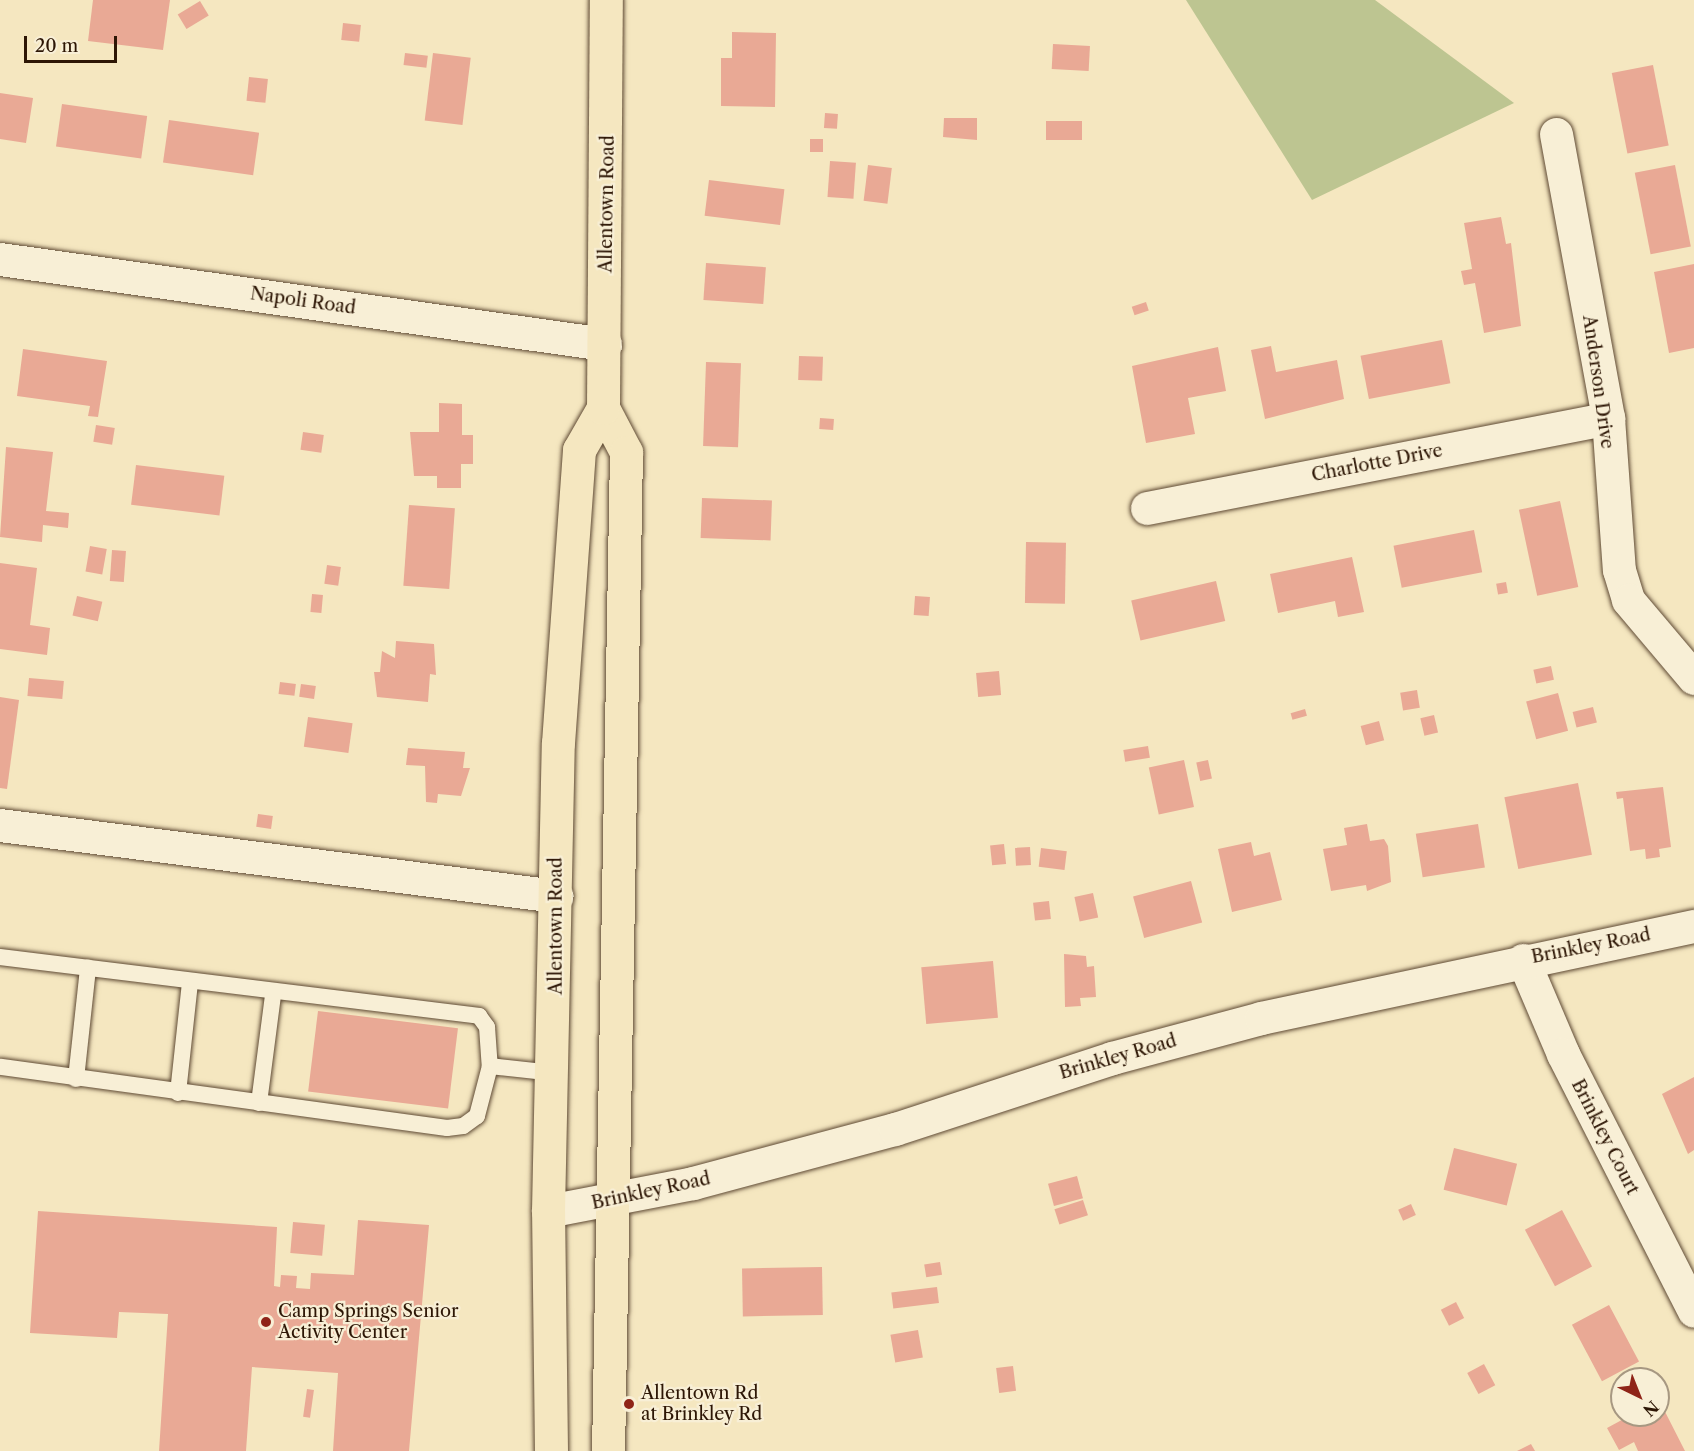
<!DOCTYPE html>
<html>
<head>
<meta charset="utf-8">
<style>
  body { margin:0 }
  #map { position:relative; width:1694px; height:1451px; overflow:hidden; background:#f5e7c0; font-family:"Libre Caslon Text",serif }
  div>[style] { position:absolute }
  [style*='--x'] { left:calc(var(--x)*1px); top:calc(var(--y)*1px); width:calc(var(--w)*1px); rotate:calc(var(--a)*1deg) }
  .green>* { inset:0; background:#bdc591 }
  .building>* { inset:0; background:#e9a995; transform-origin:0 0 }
  .roads { filter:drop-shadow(0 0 2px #5f4a34) drop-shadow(0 0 2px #5f4a34) }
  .lane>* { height:16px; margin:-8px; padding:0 8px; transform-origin:8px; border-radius:8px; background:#f8efd6 }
  .street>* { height:33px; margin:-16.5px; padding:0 16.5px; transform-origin:16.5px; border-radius:16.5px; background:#f8efd6 }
  .secondary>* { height:33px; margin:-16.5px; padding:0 16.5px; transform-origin:16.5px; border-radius:16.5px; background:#f8efd6 }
  .primary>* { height:33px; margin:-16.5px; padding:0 16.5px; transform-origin:16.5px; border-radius:16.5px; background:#f5e7c0 }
  .dots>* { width:16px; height:16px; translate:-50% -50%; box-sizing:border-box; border:3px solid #f8efd6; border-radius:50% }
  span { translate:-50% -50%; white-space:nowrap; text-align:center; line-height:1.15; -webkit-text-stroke:4.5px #f8efd6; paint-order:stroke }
  .street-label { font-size:18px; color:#2d1605 }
  .poi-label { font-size:18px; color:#2d1605 }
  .left { translate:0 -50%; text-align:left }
  .north { position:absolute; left:1610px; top:1367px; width:60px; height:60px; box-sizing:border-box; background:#f8efd6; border:2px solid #a79882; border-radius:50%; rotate:137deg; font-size:16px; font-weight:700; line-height:24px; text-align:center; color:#2d1605 }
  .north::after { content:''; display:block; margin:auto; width:21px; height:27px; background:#8f2418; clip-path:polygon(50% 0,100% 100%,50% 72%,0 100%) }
  .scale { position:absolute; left:24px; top:36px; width:93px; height:27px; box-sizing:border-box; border:3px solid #2d1605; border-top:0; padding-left:8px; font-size:18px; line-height:21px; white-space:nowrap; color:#2d1605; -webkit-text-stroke:4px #f8efd6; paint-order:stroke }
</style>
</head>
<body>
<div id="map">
  <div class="green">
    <div style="clip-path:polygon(1186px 0,1375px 0,1514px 103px,1312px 200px)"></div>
  </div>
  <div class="building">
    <div style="clip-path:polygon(93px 0,170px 0,163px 50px,88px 41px)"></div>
    <div style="left:200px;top:1px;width:17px;height:26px;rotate:59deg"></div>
    <div style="left:343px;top:23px;width:18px;height:17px;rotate:6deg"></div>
    <div style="clip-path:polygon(732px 32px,776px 33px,775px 107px,721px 106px,721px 58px,732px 58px)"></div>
    <div style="left:1053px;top:44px;width:37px;height:25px;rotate:3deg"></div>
    <div style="left:405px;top:53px;width:23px;height:12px;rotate:7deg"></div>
    <div style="left:433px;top:53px;width:38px;height:68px;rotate:7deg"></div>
    <div style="left:1653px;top:65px;width:82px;height:42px;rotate:79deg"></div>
    <div style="left:249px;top:77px;width:19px;height:24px;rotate:6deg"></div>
    <div style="clip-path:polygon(0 93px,33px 98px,26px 143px,0 139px)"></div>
    <div style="left:62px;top:104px;width:86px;height:43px;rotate:8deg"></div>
    <div style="left:825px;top:113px;width:13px;height:15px;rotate:4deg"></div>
    <div style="clip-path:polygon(944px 118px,977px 118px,977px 140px,943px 137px)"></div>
    <div style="left:169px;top:120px;width:91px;height:43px;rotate:8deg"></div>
    <div style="left:1046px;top:121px;width:36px;height:19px"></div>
    <div style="left:810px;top:139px;width:13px;height:13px"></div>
    <div style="left:830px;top:161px;width:26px;height:36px;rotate:4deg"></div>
    <div style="left:868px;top:165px;width:24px;height:36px;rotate:7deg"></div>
    <div style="left:1675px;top:165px;width:83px;height:41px;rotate:79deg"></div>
    <div style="left:709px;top:180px;width:76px;height:36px;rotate:7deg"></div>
    <div style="clip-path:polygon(1501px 217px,1506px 244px,1511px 243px,1521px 326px,1484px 333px,1475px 283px,1464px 285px,1461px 271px,1472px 269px,1464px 223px)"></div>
    <div style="left:706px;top:263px;width:60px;height:37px;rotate:4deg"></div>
    <div style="clip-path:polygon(1694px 264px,1694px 348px,1669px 353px,1654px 272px)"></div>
    <div style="left:1146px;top:302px;width:9px;height:15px;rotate:72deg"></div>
    <div style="left:1442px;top:340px;width:44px;height:83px;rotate:79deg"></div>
    <div style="clip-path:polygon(1271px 346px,1276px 372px,1337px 360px,1344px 399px,1265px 419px,1251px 350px)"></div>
    <div style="clip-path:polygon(1218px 347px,1226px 391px,1188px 398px,1195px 434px,1146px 443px,1132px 366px)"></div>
    <div style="clip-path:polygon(23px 349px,107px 361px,98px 417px,88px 416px,90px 406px,17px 396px)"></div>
    <div style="left:799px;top:356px;width:24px;height:24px;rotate:2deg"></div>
    <div style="left:706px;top:362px;width:35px;height:84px;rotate:2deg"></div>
    <div style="clip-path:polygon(439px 403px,462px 404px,462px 435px,473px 435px,473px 464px,461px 464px,461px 488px,437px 488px,437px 476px,414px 476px,410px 432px,439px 432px)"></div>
    <div style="left:820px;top:418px;width:14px;height:11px;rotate:4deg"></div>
    <div style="left:96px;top:425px;width:19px;height:17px;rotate:9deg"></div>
    <div style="left:303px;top:432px;width:21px;height:18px;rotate:8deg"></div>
    <div style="clip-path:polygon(6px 447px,53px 452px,46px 511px,69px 513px,68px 528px,43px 525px,42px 542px,0 537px)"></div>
    <div style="left:136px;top:465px;width:89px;height:40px;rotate:7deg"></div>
    <div style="left:702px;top:498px;width:70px;height:40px;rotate:2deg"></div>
    <div style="left:1560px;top:501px;width:88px;height:42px;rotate:78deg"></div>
    <div style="left:409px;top:505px;width:46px;height:81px;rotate:4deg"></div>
    <div style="left:1474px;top:530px;width:43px;height:82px;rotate:79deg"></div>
    <div style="left:1026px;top:542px;width:40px;height:61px;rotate:1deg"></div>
    <div style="left:90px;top:546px;width:17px;height:26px;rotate:10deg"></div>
    <div style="left:112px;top:550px;width:14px;height:31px;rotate:4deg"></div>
    <div style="clip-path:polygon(1352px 557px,1364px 612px,1338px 617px,1335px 601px,1278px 613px,1270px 574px)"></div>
    <div style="clip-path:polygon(0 563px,37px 568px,30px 625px,50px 628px,47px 655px,0 649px)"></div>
    <div style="left:327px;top:565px;width:14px;height:19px;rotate:8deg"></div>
    <div style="left:1216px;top:581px;width:41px;height:87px;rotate:77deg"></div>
    <div style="left:1506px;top:582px;width:11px;height:10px;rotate:80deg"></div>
    <div style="left:312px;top:594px;width:11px;height:18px;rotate:5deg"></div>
    <div style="left:77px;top:596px;width:26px;height:20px;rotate:13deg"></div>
    <div style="left:915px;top:596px;width:15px;height:19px;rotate:4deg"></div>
    <div style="clip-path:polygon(396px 641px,434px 644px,436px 675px,430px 674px,428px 702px,377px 697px,374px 672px,380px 672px,382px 651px,395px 658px)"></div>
    <div style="left:1551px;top:666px;width:14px;height:18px;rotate:78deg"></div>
    <div style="left:999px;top:671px;width:24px;height:23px;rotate:85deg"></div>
    <div style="left:29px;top:678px;width:35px;height:18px;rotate:5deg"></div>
    <div style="left:280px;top:682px;width:16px;height:12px;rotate:7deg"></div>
    <div style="left:301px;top:684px;width:15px;height:13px;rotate:8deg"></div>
    <div style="left:1417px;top:690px;width:18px;height:17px;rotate:81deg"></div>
    <div style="left:1558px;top:693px;width:39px;height:33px;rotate:75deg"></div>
    <div style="clip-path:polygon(0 697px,19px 700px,7px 789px,0 788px)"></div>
    <div style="left:1593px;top:707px;width:16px;height:21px;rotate:76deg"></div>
    <div style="left:1305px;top:709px;width:7px;height:15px;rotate:74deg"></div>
    <div style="left:1434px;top:715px;width:18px;height:14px;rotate:77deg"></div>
    <div style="left:308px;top:717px;width:45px;height:30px;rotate:8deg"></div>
    <div style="left:1379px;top:721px;width:20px;height:19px;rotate:75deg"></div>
    <div style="left:1148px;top:746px;width:12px;height:25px;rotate:81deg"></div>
    <div style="clip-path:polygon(408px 748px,465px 752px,463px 768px,470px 768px,461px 796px,438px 794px,437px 803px,426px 802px,425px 766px,406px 765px)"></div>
    <div style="left:1184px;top:760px;width:48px;height:36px;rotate:78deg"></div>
    <div style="left:1208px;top:760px;width:19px;height:12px;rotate:78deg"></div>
    <div style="left:1578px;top:783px;width:73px;height:75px;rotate:79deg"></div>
    <div style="clip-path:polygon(1663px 787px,1671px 847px,1659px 849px,1660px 857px,1646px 859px,1645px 849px,1630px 851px,1623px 798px,1617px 799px,1616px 792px)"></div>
    <div style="left:258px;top:814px;width:15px;height:13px;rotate:8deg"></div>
    <div style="clip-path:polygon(1367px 824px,1370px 841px,1384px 839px,1388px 846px,1391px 882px,1367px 891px,1366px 885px,1331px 891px,1323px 849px,1347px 845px,1344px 828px)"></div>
    <div style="left:1478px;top:824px;width:44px;height:63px;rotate:81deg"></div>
    <div style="clip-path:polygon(1251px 842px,1254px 856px,1270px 852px,1282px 900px,1232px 912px,1218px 849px)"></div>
    <div style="left:1004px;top:844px;width:20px;height:14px;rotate:84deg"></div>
    <div style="left:1030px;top:847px;width:18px;height:15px;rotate:87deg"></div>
    <div style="left:1041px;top:848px;width:26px;height:19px;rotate:7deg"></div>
    <div style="left:1191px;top:881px;width:43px;height:60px;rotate:75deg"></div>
    <div style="left:1093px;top:893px;width:25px;height:19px;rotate:78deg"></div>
    <div style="left:1049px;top:901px;width:18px;height:16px;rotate:84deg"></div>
    <div style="clip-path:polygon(1064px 954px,1086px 956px,1087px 967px,1094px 966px,1096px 997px,1080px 998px,1081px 1006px,1065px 1007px)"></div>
    <div style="left:993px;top:961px;width:57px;height:72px;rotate:85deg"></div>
    <div style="left:318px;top:1011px;width:141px;height:81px;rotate:7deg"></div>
    <div style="clip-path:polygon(1694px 1077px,1694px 1150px,1688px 1154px,1662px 1094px)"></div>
    <div style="left:1454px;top:1148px;width:65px;height:43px;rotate:14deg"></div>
    <div style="left:1077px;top:1176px;width:23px;height:30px;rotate:75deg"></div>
    <div style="left:1083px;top:1200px;width:16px;height:30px;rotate:72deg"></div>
    <div style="left:1411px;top:1204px;width:12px;height:14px;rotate:66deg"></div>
    <div style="left:1562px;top:1210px;width:64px;height:42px;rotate:62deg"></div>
    <div style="clip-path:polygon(38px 1211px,277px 1227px,274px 1286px,280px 1287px,281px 1275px,297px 1276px,296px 1288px,310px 1289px,311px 1273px,354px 1275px,358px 1220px,429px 1225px,409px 1451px,333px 1451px,338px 1373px,252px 1367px,246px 1451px,159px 1451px,168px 1314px,119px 1312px,117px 1338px,30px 1333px)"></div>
    <div style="left:293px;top:1222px;width:32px;height:31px;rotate:5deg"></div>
    <div style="left:940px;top:1262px;width:13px;height:16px;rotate:81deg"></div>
    <div style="left:822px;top:1267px;width:48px;height:80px;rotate:89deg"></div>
    <div style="left:937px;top:1287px;width:16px;height:46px;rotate:83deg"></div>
    <div style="left:1456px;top:1302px;width:18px;height:17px;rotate:63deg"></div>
    <div style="left:1609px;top:1305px;width:64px;height:42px;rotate:62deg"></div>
    <div style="left:918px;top:1330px;width:28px;height:28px;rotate:80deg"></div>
    <div style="left:1484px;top:1364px;width:24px;height:19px;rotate:62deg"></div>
    <div style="left:1013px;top:1366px;width:25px;height:17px;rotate:83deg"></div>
    <div style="left:307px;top:1389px;width:7px;height:28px;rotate:8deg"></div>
    <div style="clip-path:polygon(1658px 1398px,1685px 1451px,1638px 1451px,1634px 1442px,1619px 1450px,1607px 1428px,1631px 1415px,1658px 1415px)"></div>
    <div style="clip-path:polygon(1531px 1444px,1535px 1451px,1517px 1451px)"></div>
  </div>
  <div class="roads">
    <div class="lane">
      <div style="--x:0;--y:957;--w:483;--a:7"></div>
      <div style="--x:479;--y:1016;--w:14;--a:54"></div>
      <div style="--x:487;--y:1027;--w:39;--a:86"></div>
      <div style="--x:490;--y:1066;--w:52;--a:104.6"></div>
      <div style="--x:477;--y:1116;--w:17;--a:144"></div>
      <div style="--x:463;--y:1126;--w:16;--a:173"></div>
      <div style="--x:447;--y:1128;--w:451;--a:-172.2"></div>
      <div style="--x:490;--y:1066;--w:63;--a:6.3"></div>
      <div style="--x:76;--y:1079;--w:112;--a:-83.8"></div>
      <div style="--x:178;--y:1093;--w:112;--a:-83.8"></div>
      <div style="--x:259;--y:1103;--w:109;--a:-82.6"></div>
    </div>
    <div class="street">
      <div style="--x:1556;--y:134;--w:289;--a:79.6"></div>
      <div style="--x:1608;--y:418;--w:152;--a:85.9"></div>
      <div style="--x:1619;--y:570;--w:31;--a:73"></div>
      <div style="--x:1628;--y:600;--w:102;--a:49.8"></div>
      <div style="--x:0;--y:259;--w:611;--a:8"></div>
      <div style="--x:1147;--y:508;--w:470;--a:-11"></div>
      <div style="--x:0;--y:825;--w:561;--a:7.28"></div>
      <div style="--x:1523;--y:960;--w:102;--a:66.9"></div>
      <div style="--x:1563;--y:1054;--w:288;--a:63"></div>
    </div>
    <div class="secondary">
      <div style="--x:548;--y:1211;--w:148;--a:-10.9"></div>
      <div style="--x:693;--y:1183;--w:209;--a:-15"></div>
      <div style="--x:895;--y:1129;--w:228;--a:-18.1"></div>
      <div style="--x:1112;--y:1058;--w:154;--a:-15"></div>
      <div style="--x:1261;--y:1018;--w:443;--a:-12"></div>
    </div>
    <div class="primary">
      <div style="--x:603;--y:408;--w:50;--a:62.4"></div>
      <div style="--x:626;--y:452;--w:999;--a:91.03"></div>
      <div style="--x:551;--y:1451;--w:240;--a:-90.7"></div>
      <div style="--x:548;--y:1211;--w:468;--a:-88.8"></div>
      <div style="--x:558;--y:743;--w:294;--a:-85.9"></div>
      <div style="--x:579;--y:450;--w:48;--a:-60.3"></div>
      <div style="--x:603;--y:408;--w:408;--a:-89.6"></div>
    </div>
  </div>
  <div class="dots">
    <div style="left:266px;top:1322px;background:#8f2418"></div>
    <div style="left:629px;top:1404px;background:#8f2418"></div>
  </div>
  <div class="street-label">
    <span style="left:607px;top:204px;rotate:-89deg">Allentown Road</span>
    <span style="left:303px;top:301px;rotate:8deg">Napoli Road</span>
    <span style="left:1598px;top:382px;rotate:82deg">Anderson Drive</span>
    <span style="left:1377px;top:463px;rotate:-11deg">Charlotte Drive</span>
    <span style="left:556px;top:926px;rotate:-90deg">Allentown Road</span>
    <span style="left:1591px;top:946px;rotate:-11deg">Brinkley Road</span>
    <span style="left:1118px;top:1057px;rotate:-16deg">Brinkley Road</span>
    <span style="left:1605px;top:1137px;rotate:63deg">Brinkley Court</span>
    <span style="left:651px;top:1191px;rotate:-12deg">Brinkley Road</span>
  </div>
  <div class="poi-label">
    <span class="left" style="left:278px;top:1322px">Camp Springs Senior<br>Activity Center</span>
    <span class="left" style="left:641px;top:1404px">Allentown Rd<br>at Brinkley Rd</span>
  </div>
  <div class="north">N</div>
  <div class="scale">20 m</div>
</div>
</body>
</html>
